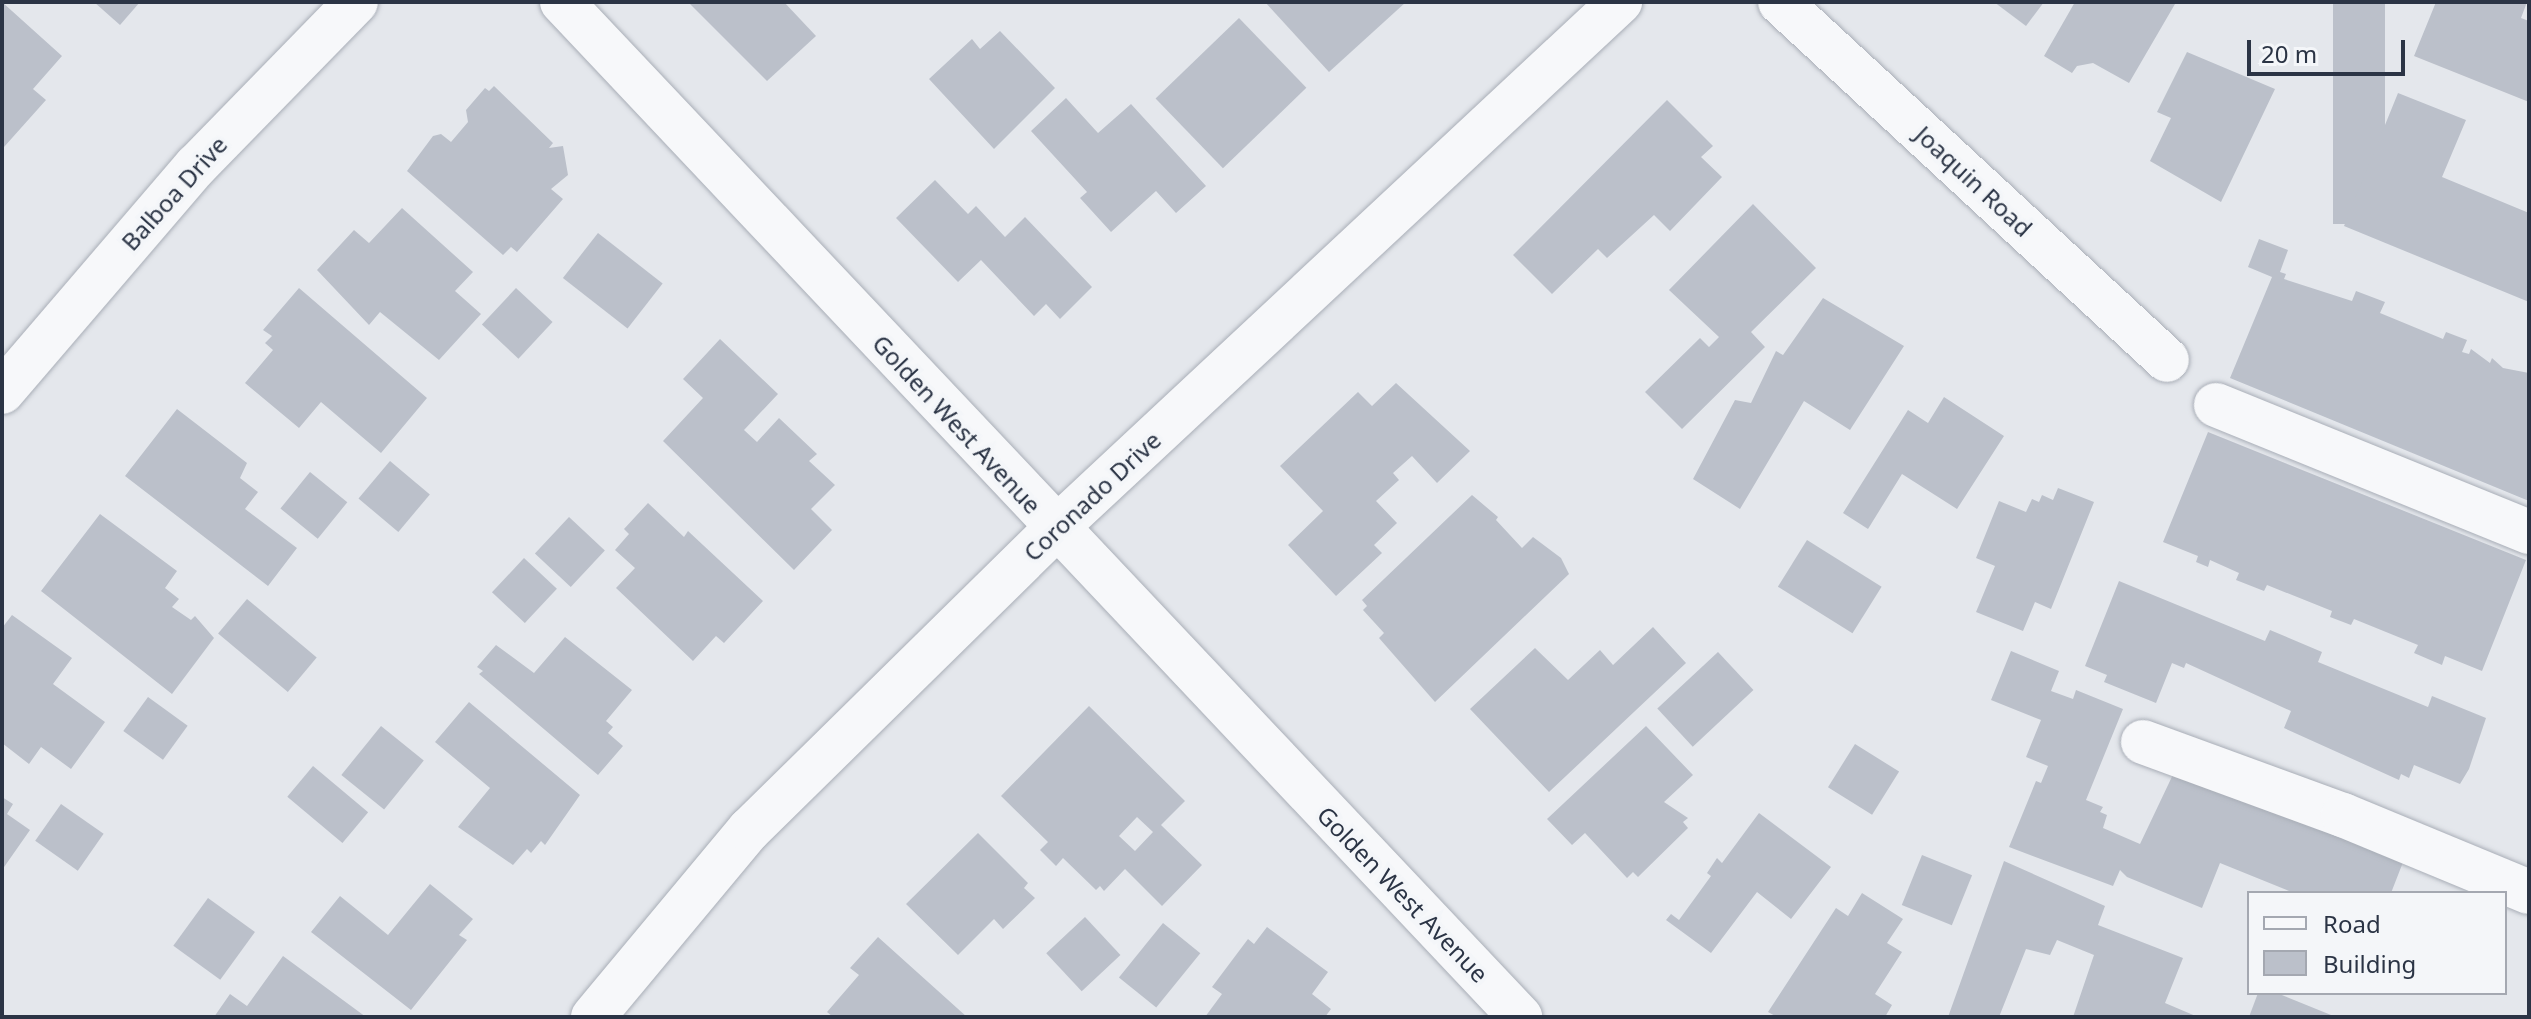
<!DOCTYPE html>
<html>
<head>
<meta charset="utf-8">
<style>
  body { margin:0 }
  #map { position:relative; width:2531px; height:1019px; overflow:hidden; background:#e4e7ec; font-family:"Noto Sans",sans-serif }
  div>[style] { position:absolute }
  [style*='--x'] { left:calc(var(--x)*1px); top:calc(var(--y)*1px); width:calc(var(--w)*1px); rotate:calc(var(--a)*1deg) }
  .building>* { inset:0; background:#bbc0ca; transform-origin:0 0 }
  .roads { filter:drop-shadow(0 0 2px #a9aeb7) drop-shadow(0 0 2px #a9aeb7) }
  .minor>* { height:44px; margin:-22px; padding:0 22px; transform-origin:22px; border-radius:22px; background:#f7f8fa }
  span { translate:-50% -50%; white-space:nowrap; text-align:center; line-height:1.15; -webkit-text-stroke:8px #f4f6f9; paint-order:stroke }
  .street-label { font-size:24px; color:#2b3445 }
  .frame { position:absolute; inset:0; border:4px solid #2b3445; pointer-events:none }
  .legend { position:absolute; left:2247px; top:891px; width:260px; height:104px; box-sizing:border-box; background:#f4f6f9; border:2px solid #a4a8b1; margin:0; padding:10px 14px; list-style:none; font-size:24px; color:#2b3445 }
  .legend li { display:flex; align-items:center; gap:16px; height:40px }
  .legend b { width:40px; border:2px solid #a4a8b1 }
  .scale { position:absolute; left:2247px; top:40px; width:158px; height:36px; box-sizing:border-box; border:4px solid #2b3445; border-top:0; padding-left:10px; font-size:24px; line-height:28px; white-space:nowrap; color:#2b3445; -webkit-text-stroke:6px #f4f6f9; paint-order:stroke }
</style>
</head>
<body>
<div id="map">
  <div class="building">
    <div style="clip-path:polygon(2px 2px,62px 56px,33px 89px,46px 100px,4px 147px)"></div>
    <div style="clip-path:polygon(94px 2px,140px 2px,120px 25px)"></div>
    <div style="clip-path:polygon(688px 2px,784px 2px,816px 36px,767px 81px)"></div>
    <div style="clip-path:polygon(1265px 2px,1406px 2px,1329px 72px)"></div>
    <div style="clip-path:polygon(1994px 2px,2044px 2px,2026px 26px)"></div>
    <div style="clip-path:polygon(2075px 2px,2171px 2px,2175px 4px,2129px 83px,2093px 63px,2077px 66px,2072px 73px,2044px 56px)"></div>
    <div style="left:2333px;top:2px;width:52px;height:222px"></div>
    <div style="clip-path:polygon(2436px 2px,2527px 2px,2521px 18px,2529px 21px,2529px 102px,2414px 56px)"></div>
    <div style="left:1239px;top:18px;width:97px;height:116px;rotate:46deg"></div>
    <div style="clip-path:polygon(1000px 31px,1055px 88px,994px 149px,929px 79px,972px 39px,980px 49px)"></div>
    <div style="clip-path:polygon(2187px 52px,2275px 89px,2221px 202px,2150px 161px,2171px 118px,2157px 112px)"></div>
    <div style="clip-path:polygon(494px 86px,553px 143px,549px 148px,563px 146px,568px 175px,551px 189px,563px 199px,517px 252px,511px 247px,503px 255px,407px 171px,433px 136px,441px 134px,451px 142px,468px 122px,466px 110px,485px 88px,489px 91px)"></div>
    <div style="clip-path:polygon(2398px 93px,2466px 120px,2442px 177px,2529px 213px,2529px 302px,2344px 226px)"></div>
    <div style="clip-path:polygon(1066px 98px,1098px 133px,1131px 104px,1206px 186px,1176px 213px,1156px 191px,1111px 232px,1080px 198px,1087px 192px,1031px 131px)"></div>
    <div style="clip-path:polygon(1667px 100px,1713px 146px,1701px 157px,1722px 177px,1670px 231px,1654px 215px,1607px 258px,1598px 249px,1552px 294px,1513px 255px)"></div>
    <div style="clip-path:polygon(935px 180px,968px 214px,976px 206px,1005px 237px,1025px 217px,1092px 287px,1060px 319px,1046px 304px,1034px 316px,981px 260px,958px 282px,896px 218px)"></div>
    <div style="clip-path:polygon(1753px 204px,1816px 268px,1751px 332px,1765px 347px,1682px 429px,1645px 392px,1700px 338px,1709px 347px,1719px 337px,1669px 290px)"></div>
    <div style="clip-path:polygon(402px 208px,473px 272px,455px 291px,481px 314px,439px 360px,380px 312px,369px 325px,317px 270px,354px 230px,369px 243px)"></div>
    <div style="left:598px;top:233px;width:82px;height:57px;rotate:38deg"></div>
    <div style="clip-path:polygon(2259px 239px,2288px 250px,2280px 272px,2286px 274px,2284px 279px,2352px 301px,2356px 291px,2385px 302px,2380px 313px,2443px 339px,2446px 332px,2467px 340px,2462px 352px,2469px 354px,2471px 349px,2490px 363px,2492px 358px,2503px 368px,2529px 373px,2529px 501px,2230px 378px,2272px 277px,2248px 267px)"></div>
    <div style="clip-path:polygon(299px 288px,427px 398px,381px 453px,321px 402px,299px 428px,245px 383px,273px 350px,265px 343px,272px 336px,263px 330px)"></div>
    <div style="left:516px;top:288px;width:50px;height:50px;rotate:43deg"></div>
    <div style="clip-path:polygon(1823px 298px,1904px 346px,1850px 430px,1804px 401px,1740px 509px,1693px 479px,1735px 400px,1751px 403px,1776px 351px,1783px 355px)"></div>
    <div style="clip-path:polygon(720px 339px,778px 394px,744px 430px,757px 442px,779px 418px,817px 454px,809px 461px,835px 485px,811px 509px,832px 530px,794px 570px,663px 441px,703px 398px,683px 379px)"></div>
    <div style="clip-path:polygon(1396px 383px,1470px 451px,1437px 483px,1412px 456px,1393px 473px,1399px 480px,1376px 501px,1397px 523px,1374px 545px,1382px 553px,1336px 596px,1288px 545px,1323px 511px,1280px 466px,1358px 392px,1372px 406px)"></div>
    <div style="clip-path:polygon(1944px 397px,2004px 436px,1957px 509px,1902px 474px,1868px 529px,1843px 513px,1908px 410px,1928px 423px)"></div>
    <div style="clip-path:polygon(177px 409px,247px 463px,240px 478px,258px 492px,245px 509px,297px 548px,268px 586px,125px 476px)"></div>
    <div style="clip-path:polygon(2208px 432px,2526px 560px,2482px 671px,2445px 656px,2442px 665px,2414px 653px,2418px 645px,2354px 619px,2351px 625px,2330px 617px,2332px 611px,2267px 585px,2264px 591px,2236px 580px,2239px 573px,2210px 560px,2208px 567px,2196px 562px,2198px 556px,2163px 542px)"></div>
    <div style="left:390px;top:461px;width:52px;height:49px;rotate:40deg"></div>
    <div style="left:310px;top:472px;width:48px;height:47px;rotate:39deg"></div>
    <div style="clip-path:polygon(2058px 488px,2094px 502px,2051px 609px,2035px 602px,2023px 631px,1976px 612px,1995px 566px,1976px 558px,1999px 501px,2026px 512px,2032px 499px,2039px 502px,2042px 495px,2053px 500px)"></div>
    <div style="clip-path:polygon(1472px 495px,1498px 517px,1496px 520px,1522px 548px,1533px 537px,1561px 558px,1569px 574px,1435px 702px,1379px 638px,1384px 633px,1363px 610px,1367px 606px,1362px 600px)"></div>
    <div style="clip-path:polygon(648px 503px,684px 537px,688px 531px,763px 601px,724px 643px,716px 636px,693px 661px,616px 588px,635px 568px,615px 550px,629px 534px,624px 529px)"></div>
    <div style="clip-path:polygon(100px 514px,177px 571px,165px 588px,179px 599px,172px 607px,191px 620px,195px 616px,214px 638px,172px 694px,41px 591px)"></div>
    <div style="left:569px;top:517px;width:49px;height:50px;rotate:43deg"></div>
    <div style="left:1807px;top:540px;width:88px;height:55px;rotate:32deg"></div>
    <div style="left:524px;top:558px;width:45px;height:47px;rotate:43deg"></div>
    <div style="clip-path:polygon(2119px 581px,2265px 641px,2270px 630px,2322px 652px,2318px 662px,2428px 707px,2432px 696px,2486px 718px,2469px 769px,2460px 784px,2414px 765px,2409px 778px,2401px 774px,2399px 780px,2284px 728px,2291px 711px,2186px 663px,2184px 668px,2172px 663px,2156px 703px,2104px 682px,2107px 675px,2085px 666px)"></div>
    <div style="left:247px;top:599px;width:91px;height:45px;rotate:40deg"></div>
    <div style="clip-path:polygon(12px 615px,72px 658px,53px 684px,105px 722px,71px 769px,41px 747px,29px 764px,2px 743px,2px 628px)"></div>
    <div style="clip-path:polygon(1653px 627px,1686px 663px,1549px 792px,1470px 709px,1535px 648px,1568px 680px,1600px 650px,1613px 665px)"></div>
    <div style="clip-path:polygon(565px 637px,632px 690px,606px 721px,613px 727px,608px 733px,623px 746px,598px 775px,479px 674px,483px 671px,477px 667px,496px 645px,534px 673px)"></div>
    <div style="clip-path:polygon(2011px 651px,2059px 671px,2051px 691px,2073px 699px,2076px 690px,2123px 709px,2086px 800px,2103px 807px,2100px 812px,2107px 815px,2103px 828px,2140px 844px,2178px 764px,2407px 852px,2391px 893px,2294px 893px,2220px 863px,2202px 908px,2127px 877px,2120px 870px,2113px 886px,2009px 847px,2036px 781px,2041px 783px,2048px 766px,2026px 757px,2041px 720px,1991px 700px)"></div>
    <div style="left:1718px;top:652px;width:52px;height:83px;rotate:47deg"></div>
    <div style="left:148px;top:697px;width:49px;height:42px;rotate:36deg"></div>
    <div style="clip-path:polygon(469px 702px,580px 795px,545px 845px,541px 841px,531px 853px,527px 849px,513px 865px,458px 827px,490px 788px,435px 742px)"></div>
    <div style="clip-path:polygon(evenodd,1089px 706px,1185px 801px,1161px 825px,1202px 865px,1162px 906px,1125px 869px,1104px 891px,1100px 886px,1096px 890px,1063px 858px,1056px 866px,1040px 850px,1048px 842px,1001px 796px,1089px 706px,1137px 817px,1153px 832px,1135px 851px,1119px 836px,1137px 817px)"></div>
    <div style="left:381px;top:726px;width:55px;height:63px;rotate:39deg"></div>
    <div style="clip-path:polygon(1646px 726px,1693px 775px,1664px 802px,1688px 818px,1683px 822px,1688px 828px,1638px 877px,1633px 872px,1627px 878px,1585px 833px,1572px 845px,1547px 819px)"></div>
    <div style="left:1855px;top:744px;width:52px;height:51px;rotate:32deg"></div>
    <div style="left:313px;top:766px;width:72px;height:40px;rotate:40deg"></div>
    <div style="clip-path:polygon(2px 797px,13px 804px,7px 814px,30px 830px,2px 870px)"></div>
    <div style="left:61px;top:804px;width:52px;height:45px;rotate:35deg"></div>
    <div style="clip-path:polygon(1759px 813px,1831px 867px,1791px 919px,1757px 892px,1711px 953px,1666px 920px,1671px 914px,1679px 920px,1711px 876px,1707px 873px,1717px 858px,1722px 863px)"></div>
    <div style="clip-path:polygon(978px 833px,1028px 883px,1024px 888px,1035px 898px,1003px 929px,994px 919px,958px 955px,906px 904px)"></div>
    <div style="left:1922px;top:855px;width:54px;height:54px;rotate:22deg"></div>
    <div style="clip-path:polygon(2004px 861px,2105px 906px,2098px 925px,2183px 958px,2165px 1003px,2198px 1017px,2073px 1017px,2094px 955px,2057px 940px,2050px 955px,2026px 949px,1999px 1017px,1948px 1017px)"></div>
    <div style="clip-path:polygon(430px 884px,473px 919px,459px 935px,467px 940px,411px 1010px,311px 932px,340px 896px,388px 935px)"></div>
    <div style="clip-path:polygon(1862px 893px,1903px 919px,1887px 943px,1902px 952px,1875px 994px,1892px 1005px,1885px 1017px,1777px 1017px,1768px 1012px,1836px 908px,1848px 916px)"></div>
    <div style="left:208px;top:898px;width:58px;height:59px;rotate:36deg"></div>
    <div style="left:1085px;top:917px;width:52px;height:53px;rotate:47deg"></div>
    <div style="left:1163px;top:923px;width:48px;height:70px;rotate:39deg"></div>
    <div style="clip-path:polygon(1267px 927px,1328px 972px,1312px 994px,1331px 1009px,1325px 1017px,1205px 1017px,1222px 994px,1212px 987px,1248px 939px,1254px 944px)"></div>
    <div style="clip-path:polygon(878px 937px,967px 1017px,833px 1017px,827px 1012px,859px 975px,850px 968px)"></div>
    <div style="clip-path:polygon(283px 956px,366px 1017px,214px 1017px,230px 994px,247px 1006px)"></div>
    <div style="clip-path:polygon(2258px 993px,2277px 993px,2336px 1017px,2249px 1017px)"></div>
  </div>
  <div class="roads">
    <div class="minor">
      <div style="--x:562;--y:2;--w:1396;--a:46.65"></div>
      <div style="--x:1780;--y:2;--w:527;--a:42.77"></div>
      <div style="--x:2;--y:392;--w:298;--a:-49.4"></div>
      <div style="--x:196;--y:166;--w:229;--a:-45.7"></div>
      <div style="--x:2216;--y:405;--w:338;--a:22.1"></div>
      <div style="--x:2143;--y:742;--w:213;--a:20.1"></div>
      <div style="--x:2343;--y:815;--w:201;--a:22.5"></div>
      <div style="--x:593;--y:1017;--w:244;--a:-50.2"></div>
      <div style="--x:749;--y:830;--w:429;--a:-44.5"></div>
      <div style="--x:1055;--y:529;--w:773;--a:-43.01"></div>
    </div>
  </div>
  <div class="street-label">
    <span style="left:1974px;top:181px;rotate:43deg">Joaquin Road</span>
    <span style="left:174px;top:193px;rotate:-48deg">Balboa Drive</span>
    <span style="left:957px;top:424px;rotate:47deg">Golden West Avenue</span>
    <span style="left:1092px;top:496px;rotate:-43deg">Coronado Drive</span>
    <span style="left:1403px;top:894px;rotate:46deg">Golden West Avenue</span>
  </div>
  <div class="frame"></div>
  <ul class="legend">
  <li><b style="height:10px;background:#f7f8fa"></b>Road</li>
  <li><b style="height:22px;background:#bbc0ca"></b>Building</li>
  </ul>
  <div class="scale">20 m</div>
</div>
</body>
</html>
